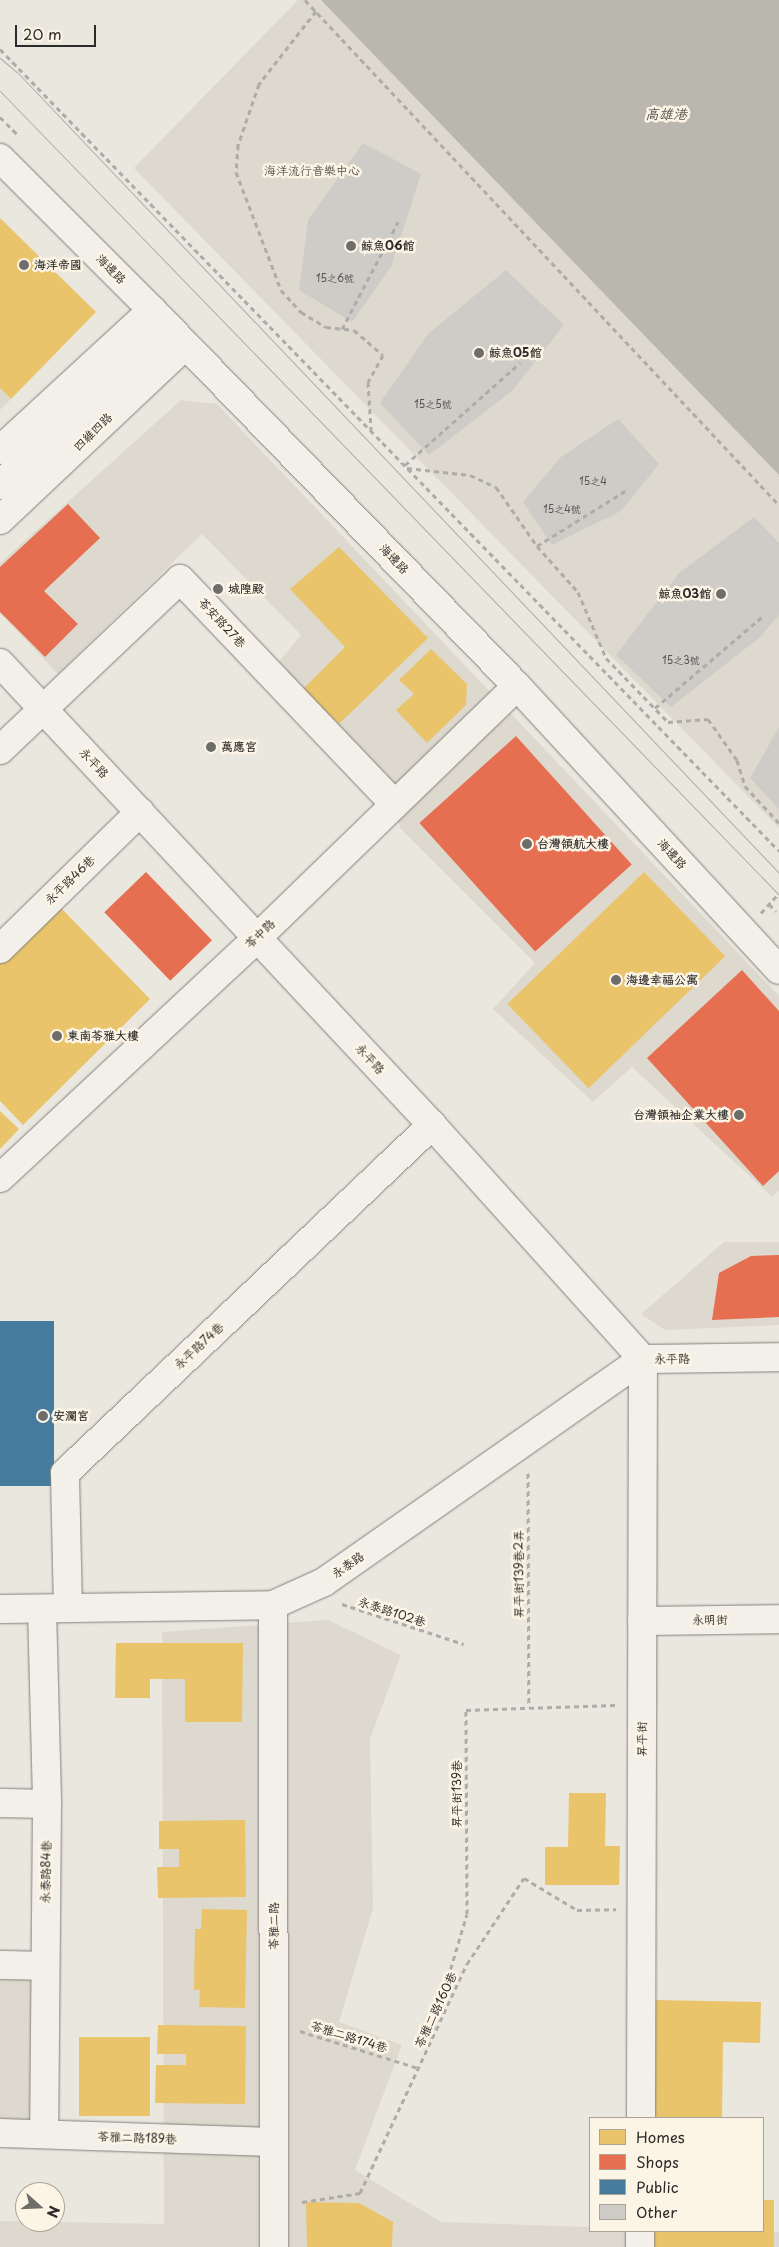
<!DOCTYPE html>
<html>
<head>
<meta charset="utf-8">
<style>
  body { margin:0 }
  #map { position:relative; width:779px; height:2247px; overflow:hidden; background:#eae7df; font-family:"Playpen Sans","LXGW WenKai TC",sans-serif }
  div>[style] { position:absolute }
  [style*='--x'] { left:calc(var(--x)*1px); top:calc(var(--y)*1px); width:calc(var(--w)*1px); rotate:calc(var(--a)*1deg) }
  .built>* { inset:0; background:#ddd9ce; transform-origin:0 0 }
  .water>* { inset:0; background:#bab7ae }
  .homes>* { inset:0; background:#e9c46a; transform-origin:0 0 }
  .shops>* { inset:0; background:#e76f51; transform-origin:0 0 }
  .public>* { inset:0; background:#457b9d; transform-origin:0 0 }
  .building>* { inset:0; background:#ceccc6 }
  .path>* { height:3px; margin-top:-1.5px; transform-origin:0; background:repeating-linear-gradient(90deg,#aeaca9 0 5px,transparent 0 9px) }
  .roads { filter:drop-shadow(0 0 1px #81807c) drop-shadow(0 0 1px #81807c) }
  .minor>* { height:28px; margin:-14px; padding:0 14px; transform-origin:14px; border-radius:14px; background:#f3f0ea }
  .major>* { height:28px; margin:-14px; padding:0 14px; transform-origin:14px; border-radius:14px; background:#f3f0ea }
  .tram>* { height:1px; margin:-0.5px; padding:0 0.5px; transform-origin:0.5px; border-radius:0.5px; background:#aeaca9 }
  .dots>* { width:14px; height:14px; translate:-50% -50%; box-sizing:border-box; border:2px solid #fcf5e5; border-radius:50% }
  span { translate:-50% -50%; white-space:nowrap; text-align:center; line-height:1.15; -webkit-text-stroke:5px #fcf5e5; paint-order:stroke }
  .number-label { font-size:10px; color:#545352 }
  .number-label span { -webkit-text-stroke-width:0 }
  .park-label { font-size:12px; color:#555450 }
  .poi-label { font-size:12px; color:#2b2b2b; font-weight:700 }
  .left { translate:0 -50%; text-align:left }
  .right { translate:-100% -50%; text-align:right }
  .street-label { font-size:12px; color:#2b2b2b }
  .water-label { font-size:14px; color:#565552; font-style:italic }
  .legend { position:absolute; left:589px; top:2117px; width:175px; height:115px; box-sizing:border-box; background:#fcf5e5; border:1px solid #a8a49b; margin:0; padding:6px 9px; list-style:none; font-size:15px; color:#2b2b2b }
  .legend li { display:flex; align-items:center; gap:10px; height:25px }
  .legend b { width:25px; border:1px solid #a8a49b }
  .north { position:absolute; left:15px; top:2182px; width:50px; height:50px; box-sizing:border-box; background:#fcf5e5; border:1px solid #a8a49b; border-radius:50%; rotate:110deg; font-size:14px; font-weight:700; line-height:20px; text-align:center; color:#2b2b2b }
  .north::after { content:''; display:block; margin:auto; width:18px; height:22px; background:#6e6d6a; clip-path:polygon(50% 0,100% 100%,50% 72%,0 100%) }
  .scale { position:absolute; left:15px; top:25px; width:81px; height:22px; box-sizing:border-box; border:2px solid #2b2b2b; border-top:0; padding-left:6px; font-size:15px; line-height:18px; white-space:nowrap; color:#2b2b2b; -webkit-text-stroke:4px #fcf5e5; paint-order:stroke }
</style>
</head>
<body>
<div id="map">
  <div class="built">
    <div style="clip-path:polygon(298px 0,321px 0,779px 475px,779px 828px,134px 168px)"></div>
    <div style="clip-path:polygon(0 388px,11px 399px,0 410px)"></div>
    <div style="clip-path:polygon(181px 400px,217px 404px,779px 996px,779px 1191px,772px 1197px,632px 1067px,593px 1102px,493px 1009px,535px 963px,400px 828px,388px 777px,277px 664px,301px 635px,202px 534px,58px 674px,0 613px,0 563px)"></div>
    <div style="clip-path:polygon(724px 1242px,779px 1242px,779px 1325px,665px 1330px,641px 1314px)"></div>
    <div style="clip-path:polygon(328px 1620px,401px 1655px,370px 1739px,373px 1908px,339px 2022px,402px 2045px,355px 2170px,441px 2222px,590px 2227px,590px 2231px,779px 2232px,779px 2247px,0 2247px,0 2221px,164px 2224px,162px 1632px)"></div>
    <div style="left:0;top:1975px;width:35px;height:149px;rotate:2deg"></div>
  </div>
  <div class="water">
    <div style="clip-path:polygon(321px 0,779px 0,779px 475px,720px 414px)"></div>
  </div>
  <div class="homes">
    <div style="clip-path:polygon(0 218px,96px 312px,11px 399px,0 388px)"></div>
    <div style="clip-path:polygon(339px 547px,428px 638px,339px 724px,303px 689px,345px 647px,290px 589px)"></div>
    <div style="clip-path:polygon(431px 649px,467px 684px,466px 705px,427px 743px,396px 710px,414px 694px,399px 680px)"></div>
    <div style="left:644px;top:872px;width:117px;height:190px;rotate:46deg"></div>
    <div style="clip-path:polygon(59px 906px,150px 999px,23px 1125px,0 1101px,0 964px)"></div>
    <div style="clip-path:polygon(0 1111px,19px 1129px,0 1149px)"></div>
    <div style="clip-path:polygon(116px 1643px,243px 1643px,242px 1722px,185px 1722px,185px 1679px,150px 1679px,150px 1698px,115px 1698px)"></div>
    <div style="clip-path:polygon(569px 1793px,606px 1793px,605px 1846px,620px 1846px,619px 1885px,545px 1885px,545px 1847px,568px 1847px)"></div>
    <div style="clip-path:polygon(245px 1820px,246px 1897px,158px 1898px,157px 1867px,179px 1867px,179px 1849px,159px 1849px,159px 1821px)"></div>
    <div style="clip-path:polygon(202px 1909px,247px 1910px,245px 2008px,199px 2007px,200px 1990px,194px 1990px,195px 1929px,201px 1929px)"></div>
    <div style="clip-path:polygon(653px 2000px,761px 2002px,760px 2043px,723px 2042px,722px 2118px,652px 2118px)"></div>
    <div style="clip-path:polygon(158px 2025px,246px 2026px,245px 2104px,155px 2103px,156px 2065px,186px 2065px,186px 2054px,157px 2054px)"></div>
    <div style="left:79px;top:2037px;width:71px;height:79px"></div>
    <div style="clip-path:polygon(763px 2200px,774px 2200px,774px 2247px,652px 2247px,652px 2231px,763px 2231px)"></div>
    <div style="clip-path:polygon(306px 2202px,359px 2203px,393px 2222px,392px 2247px,307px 2247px)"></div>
  </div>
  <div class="shops">
    <div style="clip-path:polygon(68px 504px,100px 538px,44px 591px,78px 624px,45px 657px,0 612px,0 567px)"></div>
    <div style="left:516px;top:736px;width:173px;height:130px;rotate:48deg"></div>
    <div style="left:146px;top:872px;width:95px;height:58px;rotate:46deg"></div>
    <div style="clip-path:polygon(742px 970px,779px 1011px,779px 1171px,763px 1186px,647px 1058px)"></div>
    <div style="clip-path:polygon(779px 1255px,779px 1317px,712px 1320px,719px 1273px,751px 1256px)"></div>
  </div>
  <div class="public">
    <div style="left:0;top:1321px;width:54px;height:165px"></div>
  </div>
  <div class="building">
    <div style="clip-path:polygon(363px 143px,421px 174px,391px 267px,352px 322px,299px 290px,308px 220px)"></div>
    <div style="clip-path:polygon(506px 270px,564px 325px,512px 391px,429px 455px,380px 403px,428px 334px)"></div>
    <div style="clip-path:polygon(618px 419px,659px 464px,621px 511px,552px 545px,523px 502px,561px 457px)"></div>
    <div style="clip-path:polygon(754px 517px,779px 543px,779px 615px,759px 638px,671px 707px,616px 655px,679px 573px)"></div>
    <div style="clip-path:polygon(779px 727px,779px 809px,750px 778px)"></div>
  </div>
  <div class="path">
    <div style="--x:305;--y:0;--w:693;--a:46.81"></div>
    <div style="--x:316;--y:11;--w:93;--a:128"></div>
    <div style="--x:259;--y:84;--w:65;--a:109"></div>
    <div style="--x:238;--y:145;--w:27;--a:94"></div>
    <div style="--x:236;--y:172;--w:126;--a:69.1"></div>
    <div style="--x:281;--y:290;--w:30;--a:48"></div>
    <div style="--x:301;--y:312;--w:29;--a:31"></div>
    <div style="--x:326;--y:327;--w:28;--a:6"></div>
    <div style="--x:354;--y:330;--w:38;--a:41"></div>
    <div style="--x:383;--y:355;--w:31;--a:119"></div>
    <div style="--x:368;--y:382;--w:48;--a:86.4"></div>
    <div style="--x:0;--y:49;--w:1118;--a:45.83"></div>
    <div style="--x:0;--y:117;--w:27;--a:45"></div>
    <div style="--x:342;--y:329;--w:121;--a:-62.4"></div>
    <div style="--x:405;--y:465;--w:154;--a:-41.6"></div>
    <div style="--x:407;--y:468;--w:63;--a:6.3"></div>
    <div style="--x:470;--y:475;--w:29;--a:25"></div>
    <div style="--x:496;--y:487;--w:72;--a:55.2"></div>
    <div style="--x:537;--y:546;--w:62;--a:48.3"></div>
    <div style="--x:578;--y:592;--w:72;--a:67"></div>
    <div style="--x:606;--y:658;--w:89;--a:45.9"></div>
    <div style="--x:668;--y:722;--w:40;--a:-4.3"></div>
    <div style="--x:708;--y:719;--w:50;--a:54.7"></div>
    <div style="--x:737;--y:760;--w:27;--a:73"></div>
    <div style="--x:745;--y:786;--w:50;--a:47.4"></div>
    <div style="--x:537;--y:546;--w:104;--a:-32"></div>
    <div style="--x:655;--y:708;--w:142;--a:-40.4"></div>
    <div style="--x:769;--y:904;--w:10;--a:45"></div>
    <div style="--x:761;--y:913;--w:27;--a:-48"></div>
    <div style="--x:528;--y:1473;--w:234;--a:89.8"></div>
    <div style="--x:342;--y:1604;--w:128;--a:18.2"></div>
    <div style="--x:300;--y:2031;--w:124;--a:17.4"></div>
    <div style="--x:430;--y:2038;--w:129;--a:-73.4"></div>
    <div style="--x:467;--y:1914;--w:204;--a:-90.3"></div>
    <div style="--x:466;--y:1710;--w:150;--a:-1.9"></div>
    <div style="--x:302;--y:2202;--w:59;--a:-8.8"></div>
    <div style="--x:360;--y:2193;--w:253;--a:-65"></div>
    <div style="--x:467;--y:1964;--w:103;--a:-56.5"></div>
    <div style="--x:524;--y:1878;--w:62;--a:31.1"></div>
    <div style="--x:577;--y:1910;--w:39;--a:-1"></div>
  </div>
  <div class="roads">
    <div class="minor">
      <div style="--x:0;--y:158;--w:215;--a:45"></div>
      <div style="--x:152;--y:310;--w:524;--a:45.85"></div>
      <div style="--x:517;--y:686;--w:386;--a:47.3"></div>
      <div style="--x:0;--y:450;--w:207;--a:-42.6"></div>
      <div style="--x:0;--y:520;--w:255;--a:-43.3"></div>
      <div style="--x:0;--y:663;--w:633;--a:46.92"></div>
      <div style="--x:432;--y:1125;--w:315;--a:48"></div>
      <div style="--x:643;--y:1359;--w:136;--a:-0.8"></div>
      <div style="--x:0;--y:750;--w:248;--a:-43.5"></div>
      <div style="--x:180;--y:579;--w:309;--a:46.4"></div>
      <div style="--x:0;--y:949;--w:196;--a:-44.4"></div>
      <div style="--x:0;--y:1178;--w:352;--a:-43"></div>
      <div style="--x:257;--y:938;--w:362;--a:-44.1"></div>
      <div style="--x:273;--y:1605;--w:642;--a:89.91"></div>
      <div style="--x:68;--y:1608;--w:135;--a:-91.3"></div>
      <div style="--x:65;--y:1473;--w:506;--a:-43.48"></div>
      <div style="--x:0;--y:1609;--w:273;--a:-0.8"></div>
      <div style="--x:273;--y:1605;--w:56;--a:-24.3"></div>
      <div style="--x:324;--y:1582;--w:389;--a:-35"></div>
      <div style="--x:42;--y:1609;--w:195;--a:88.5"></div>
      <div style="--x:47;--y:1804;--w:330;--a:90.5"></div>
      <div style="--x:642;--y:1621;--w:137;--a:-0.8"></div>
      <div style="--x:0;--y:1803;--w:47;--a:1.2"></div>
      <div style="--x:0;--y:1965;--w:45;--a:1.3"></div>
      <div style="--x:641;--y:2118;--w:759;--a:-89.85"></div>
      <div style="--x:0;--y:2133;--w:274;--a:1.9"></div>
      <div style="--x:640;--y:2247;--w:16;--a:-90"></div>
    </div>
    <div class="major">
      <div style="--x:0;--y:485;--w:231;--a:-43.6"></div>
    </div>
  </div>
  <div class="tram">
    <div style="--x:0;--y:58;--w:23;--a:40"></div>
    <div style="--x:18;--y:73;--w:1104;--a:46.43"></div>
    <div style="--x:0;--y:91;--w:1119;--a:45.9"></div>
  </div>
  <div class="dots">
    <div style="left:351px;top:246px;background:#6e6d6a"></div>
    <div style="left:24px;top:265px;background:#6e6d6a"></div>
    <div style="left:479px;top:353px;background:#6e6d6a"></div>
    <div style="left:218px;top:589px;background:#6e6d6a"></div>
    <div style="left:721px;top:594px;background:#6e6d6a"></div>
    <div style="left:211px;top:747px;background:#6e6d6a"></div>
    <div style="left:527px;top:844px;background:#6e6d6a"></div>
    <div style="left:616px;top:980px;background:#6e6d6a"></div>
    <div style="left:57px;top:1036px;background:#6e6d6a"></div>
    <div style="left:739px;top:1115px;background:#6e6d6a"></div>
    <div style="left:43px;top:1416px;background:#6e6d6a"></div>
  </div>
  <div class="number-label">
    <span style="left:335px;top:278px">15之6號</span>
    <span style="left:433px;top:404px">15之5號</span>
    <span style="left:593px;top:481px">15之4</span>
    <span style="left:562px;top:509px">15之4號</span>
    <span style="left:681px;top:660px">15之3號</span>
  </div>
  <div class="park-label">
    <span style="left:312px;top:171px">海洋流行音樂中心</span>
  </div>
  <div class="poi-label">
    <span class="left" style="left:361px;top:246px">鯨魚06館</span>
    <span class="left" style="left:34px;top:265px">海洋帝國</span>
    <span class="left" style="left:489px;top:353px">鯨魚05館</span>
    <span class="left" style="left:228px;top:589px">城隍殿</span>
    <span class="right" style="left:711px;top:594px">鯨魚03館</span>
    <span class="left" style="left:221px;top:747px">萬應宮</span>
    <span class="left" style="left:537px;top:844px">台灣領航大樓</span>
    <span class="left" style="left:626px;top:980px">海邊幸福公寓</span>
    <span class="left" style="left:67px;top:1036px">東南苓雅大樓</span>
    <span class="right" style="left:729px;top:1115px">台灣領袖企業大樓</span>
    <span class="left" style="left:53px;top:1416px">安瀾宮</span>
  </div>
  <div class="street-label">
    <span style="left:111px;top:269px;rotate:45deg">海邊路</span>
    <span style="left:93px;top:432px;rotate:-44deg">四維四路</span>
    <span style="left:394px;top:559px;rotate:46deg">海邊路</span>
    <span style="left:222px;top:623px;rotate:47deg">苓安路27巷</span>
    <span style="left:94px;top:763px;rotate:47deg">永平路</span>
    <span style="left:672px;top:854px;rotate:47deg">海邊路</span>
    <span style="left:70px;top:880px;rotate:-44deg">永平路46巷</span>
    <span style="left:260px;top:934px;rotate:-44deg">苓中路</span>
    <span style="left:370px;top:1059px;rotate:47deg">永平路</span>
    <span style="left:199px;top:1346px;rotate:-43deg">永平路74巷</span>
    <span style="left:672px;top:1359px;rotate:-1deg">永平路</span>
    <span style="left:348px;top:1565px;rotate:-35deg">永泰路</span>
    <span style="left:519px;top:1574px;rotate:-90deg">昇平街139巷2弄</span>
    <span style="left:392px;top:1612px;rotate:18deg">永泰路102巷</span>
    <span style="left:710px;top:1620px;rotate:-1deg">永明街</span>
    <span style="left:642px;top:1739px;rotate:-90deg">昇平街</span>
    <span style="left:457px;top:1794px;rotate:-90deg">昇平街139巷</span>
    <span style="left:46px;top:1872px;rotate:-89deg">永泰路84巷</span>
    <span style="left:274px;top:1926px;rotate:-90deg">苓雅二路</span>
    <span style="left:436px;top:2010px;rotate:-65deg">苓雅二路160巷</span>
    <span style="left:349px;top:2037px;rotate:17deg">苓雅二路174巷</span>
    <span style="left:137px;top:2138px;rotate:2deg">苓雅二路189巷</span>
  </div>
  <div class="water-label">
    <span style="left:666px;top:114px">高雄港</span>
  </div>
  <ul class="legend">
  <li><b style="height:14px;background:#e9c46a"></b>Homes</li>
  <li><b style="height:14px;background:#e76f51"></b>Shops</li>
  <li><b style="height:14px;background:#457b9d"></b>Public</li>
  <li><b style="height:14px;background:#ceccc6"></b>Other</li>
  </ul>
  <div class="north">N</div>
  <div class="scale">20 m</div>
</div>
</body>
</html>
